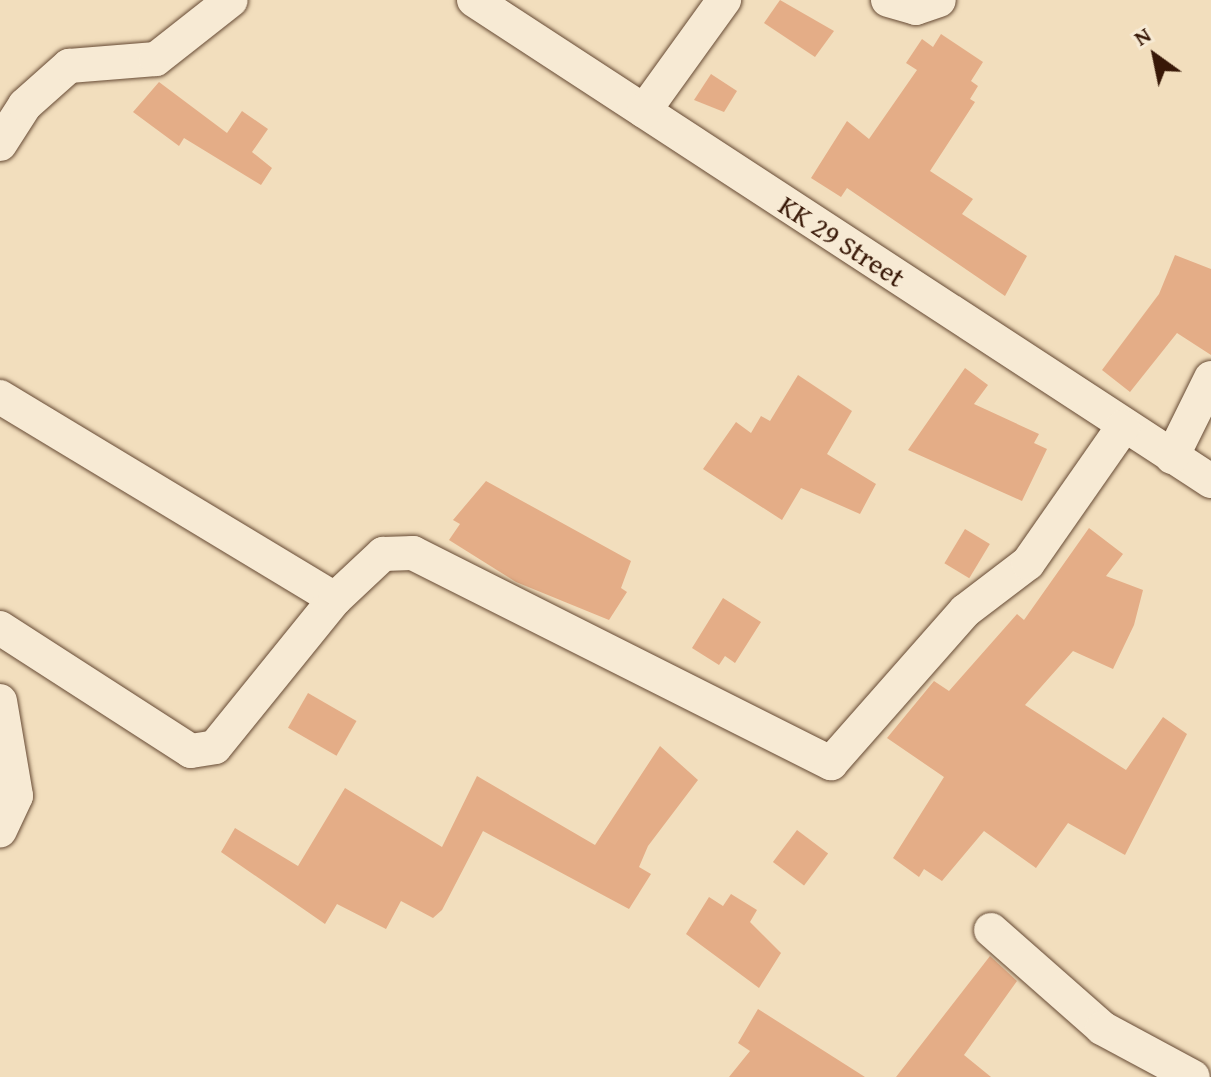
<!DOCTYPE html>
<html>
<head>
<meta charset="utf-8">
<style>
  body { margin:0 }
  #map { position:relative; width:1211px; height:1077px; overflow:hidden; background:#f2debd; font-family:"Gentium Book Plus",serif }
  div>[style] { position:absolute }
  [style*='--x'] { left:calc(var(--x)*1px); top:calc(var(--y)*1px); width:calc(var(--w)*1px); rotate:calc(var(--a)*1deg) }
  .building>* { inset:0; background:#e4ad87; transform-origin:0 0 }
  .roads { filter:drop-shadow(0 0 2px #664a34) drop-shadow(0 0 2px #664a34) }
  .street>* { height:34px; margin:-17px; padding:0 17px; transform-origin:17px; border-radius:17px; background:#f7ead4 }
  span { translate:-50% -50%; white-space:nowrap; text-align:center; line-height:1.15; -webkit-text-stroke:6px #f7ead4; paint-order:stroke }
  .street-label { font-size:28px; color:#381807 }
  .north { position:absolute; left:1115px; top:16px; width:80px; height:80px; -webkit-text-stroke:6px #f7ead4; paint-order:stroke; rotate:327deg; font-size:22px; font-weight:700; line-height:32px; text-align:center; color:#381807 }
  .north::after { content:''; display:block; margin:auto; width:28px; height:36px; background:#381807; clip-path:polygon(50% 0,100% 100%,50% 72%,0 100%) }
</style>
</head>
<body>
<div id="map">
  <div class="building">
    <div style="clip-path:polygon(780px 0,834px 31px,815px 57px,764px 23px)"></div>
    <div style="clip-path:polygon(941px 34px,983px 62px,971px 81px,978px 86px,970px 99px,975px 102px,930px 171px,973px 199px,962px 214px,1027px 256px,1005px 296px,847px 188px,841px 197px,811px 178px,847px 121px,869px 139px,917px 70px,906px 63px,922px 39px,933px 47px)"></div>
    <div style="clip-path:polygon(711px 74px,737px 91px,724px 112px,694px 100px)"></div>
    <div style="clip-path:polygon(159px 82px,227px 133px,242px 111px,268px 129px,252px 152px,272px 168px,261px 185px,184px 138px,179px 146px,133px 112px)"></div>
    <div style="clip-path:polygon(1175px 255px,1211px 269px,1211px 355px,1177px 333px,1130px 392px,1102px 370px,1159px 294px)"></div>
    <div style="clip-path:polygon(965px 368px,988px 385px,974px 404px,1039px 434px,1034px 443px,1047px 449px,1022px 501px,908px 450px)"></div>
    <div style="clip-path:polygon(798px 375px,852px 411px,827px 454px,876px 484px,860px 514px,801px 488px,782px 520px,703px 469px,736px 422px,751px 433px,761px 416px,770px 421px)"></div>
    <div style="clip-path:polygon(486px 481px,631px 561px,621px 588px,627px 592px,609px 620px,516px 582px,449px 540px,460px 524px,453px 520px)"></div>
    <div style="clip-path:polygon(1089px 528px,1123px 554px,1106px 576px,1143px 590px,1134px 625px,1113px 669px,1073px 651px,1025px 705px,1126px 770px,1163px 717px,1187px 734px,1125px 855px,1068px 823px,1036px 868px,984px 831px,942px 881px,924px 869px,919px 877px,893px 858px,944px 777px,887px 738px,934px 681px,949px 691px,1017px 614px,1024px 620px)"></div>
    <div style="left:965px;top:529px;width:29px;height:40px;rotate:31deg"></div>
    <div style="clip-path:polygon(723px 598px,761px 622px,735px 663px,725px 656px,719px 665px,692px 648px)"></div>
    <div style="left:308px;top:693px;width:56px;height:40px;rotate:30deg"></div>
    <div style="clip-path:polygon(660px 746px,698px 780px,648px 846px,639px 867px,651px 874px,629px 909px,483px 831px,442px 910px,433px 918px,401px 901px,386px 929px,337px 904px,325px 924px,221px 852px,235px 828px,298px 866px,345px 788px,442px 847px,477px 776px,595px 845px)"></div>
    <div style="left:797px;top:830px;width:39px;height:40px;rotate:37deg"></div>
    <div style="clip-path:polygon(731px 894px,757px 910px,750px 922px,781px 953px,759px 988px,686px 934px,709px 897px,723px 906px)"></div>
    <div style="clip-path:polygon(990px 956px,1017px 981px,964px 1055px,991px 1077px,896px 1077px)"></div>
    <div style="clip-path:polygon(758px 1009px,865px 1077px,729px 1077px,750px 1051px,738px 1043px)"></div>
  </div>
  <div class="roads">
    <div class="street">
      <div style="--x:474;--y:0;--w:880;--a:33.13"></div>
      <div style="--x:888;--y:0;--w:29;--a:16"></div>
      <div style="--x:916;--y:8;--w:24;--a:-19"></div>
      <div style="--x:644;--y:111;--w:137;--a:-54.2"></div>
      <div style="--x:0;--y:144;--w:46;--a:-57.3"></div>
      <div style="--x:25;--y:105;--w:59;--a:-41.6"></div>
      <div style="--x:69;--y:66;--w:87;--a:-4.6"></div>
      <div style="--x:156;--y:59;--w:95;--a:-38.2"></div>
      <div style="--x:0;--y:397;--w:391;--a:31.1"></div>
      <div style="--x:1172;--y:457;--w:88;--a:-63.7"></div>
      <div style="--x:0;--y:628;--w:227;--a:32.8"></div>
      <div style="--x:191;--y:751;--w:24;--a:-9"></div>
      <div style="--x:215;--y:747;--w:191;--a:-51"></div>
      <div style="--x:335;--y:599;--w:66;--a:-43.2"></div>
      <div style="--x:383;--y:554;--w:30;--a:-2"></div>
      <div style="--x:413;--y:553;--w:468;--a:26.7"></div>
      <div style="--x:831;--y:763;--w:203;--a:-48.6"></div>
      <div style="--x:965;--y:611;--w:79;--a:-37.3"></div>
      <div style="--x:1028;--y:563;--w:166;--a:-55.1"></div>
      <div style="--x:0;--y:701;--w:96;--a:80.4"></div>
      <div style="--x:16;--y:796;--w:38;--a:115"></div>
      <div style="--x:991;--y:930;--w:148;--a:41.4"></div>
      <div style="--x:1102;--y:1028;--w:103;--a:28.3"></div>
    </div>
  </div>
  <div class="street-label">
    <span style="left:842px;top:241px;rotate:33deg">KK 29 Street</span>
  </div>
  <div class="north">N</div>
</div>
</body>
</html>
